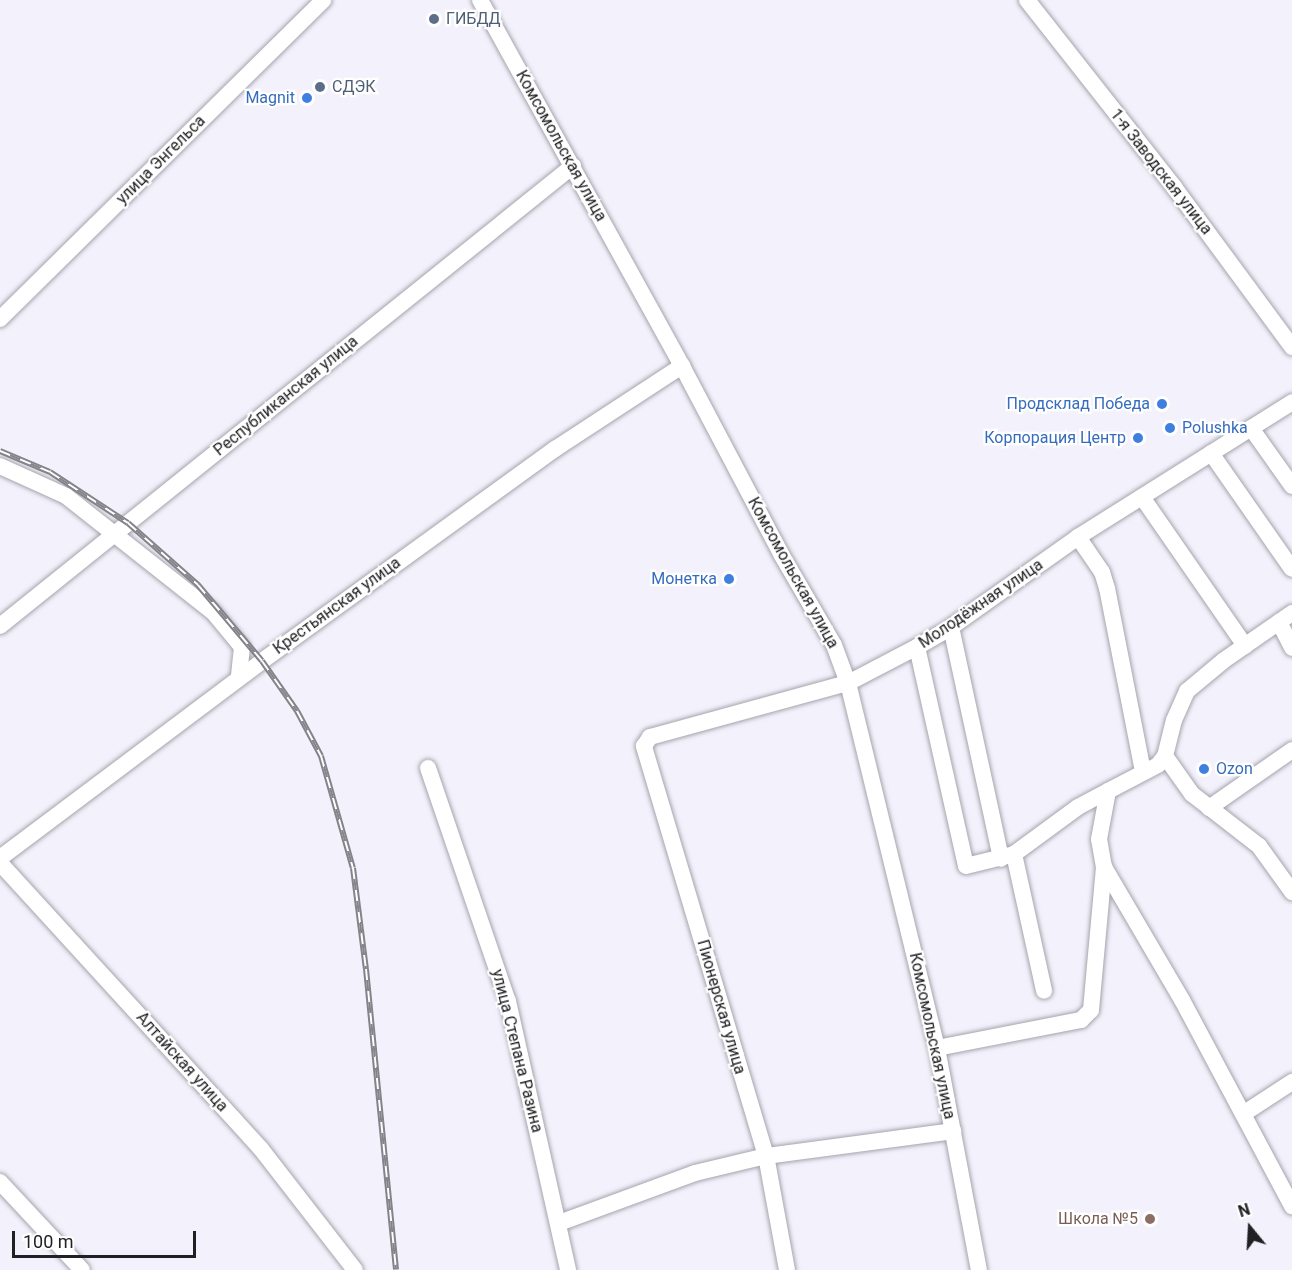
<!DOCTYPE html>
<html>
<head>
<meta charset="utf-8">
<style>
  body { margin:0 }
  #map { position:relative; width:1292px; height:1270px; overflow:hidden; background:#f3f2fc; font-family:Roboto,sans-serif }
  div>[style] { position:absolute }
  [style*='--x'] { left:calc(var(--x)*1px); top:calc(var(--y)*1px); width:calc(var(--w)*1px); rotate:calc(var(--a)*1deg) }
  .roads { filter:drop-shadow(0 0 2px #a5a4ad) drop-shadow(0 0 2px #a5a4ad) }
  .minor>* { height:16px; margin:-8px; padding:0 8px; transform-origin:8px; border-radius:8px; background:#fff }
  .rail>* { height:6px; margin-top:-3px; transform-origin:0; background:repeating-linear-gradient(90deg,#fff 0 11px,#84838a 0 22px); box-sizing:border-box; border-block:2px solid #84838a }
  .dots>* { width:16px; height:16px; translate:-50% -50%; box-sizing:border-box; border:3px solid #fff; border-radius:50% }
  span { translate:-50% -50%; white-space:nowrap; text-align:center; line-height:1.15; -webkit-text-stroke:4.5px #fff; paint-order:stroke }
  .service-label { font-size:16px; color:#4e5e75 }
  .left { translate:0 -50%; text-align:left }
  .shop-label { font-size:16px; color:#366cbe }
  .right { translate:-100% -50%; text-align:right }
  .street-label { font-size:16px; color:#212125 }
  .education-label { font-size:16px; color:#785e54 }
  .north { position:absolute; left:1220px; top:1198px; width:60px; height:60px; -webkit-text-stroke:4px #fff; paint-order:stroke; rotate:342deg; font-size:16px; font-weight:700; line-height:24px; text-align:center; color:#212125 }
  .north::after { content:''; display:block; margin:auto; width:21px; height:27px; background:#212125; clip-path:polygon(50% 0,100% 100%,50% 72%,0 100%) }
  .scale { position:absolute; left:12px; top:1231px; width:184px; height:27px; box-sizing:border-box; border:3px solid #212125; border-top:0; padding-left:8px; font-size:18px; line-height:21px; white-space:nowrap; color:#212125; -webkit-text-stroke:4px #fff; paint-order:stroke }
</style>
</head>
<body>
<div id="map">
  <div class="roads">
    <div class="minor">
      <div style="--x:480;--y:0;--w:418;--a:61.1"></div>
      <div style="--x:682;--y:366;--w:212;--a:62.2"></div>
      <div style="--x:781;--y:554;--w:105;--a:59.8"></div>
      <div style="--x:834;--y:645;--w:40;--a:69.8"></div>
      <div style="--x:848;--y:683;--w:376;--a:76.3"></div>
      <div style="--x:937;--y:1048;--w:226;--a:79.3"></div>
      <div style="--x:1027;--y:0;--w:238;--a:51.8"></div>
      <div style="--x:1174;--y:187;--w:199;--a:53.6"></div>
      <div style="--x:0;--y:319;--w:454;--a:-44.6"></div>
      <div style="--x:1251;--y:428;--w:71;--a:54.7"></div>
      <div style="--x:1211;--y:453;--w:141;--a:55.1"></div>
      <div style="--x:0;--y:466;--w:72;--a:24.4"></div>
      <div style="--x:66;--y:496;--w:187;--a:38.3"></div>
      <div style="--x:213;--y:612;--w:45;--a:50.4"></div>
      <div style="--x:242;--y:647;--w:31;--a:96"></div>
      <div style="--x:1142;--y:497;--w:181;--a:55.3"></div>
      <div style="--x:1078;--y:537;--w:42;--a:55.6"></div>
      <div style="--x:1102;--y:572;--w:17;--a:73"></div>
      <div style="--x:1107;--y:588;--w:187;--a:78.9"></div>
      <div style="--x:1292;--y:613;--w:84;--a:145.2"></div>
      <div style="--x:1223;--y:661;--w:47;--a:140.2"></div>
      <div style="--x:1187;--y:691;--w:32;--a:114"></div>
      <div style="--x:1174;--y:720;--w:37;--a:104"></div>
      <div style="--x:1165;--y:756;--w:11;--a:128"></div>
      <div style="--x:1158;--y:765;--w:56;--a:152.5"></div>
      <div style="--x:1108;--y:791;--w:49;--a:100.6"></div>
      <div style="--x:1099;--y:839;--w:28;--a:80"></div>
      <div style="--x:1104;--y:867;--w:154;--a:59.6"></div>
      <div style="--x:1182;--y:1000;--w:234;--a:61.9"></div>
      <div style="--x:1279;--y:622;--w:29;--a:63"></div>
      <div style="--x:0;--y:626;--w:735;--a:-38.76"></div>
      <div style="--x:951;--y:627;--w:237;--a:77.8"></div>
      <div style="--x:917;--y:647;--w:224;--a:77.4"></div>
      <div style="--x:966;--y:866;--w:49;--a:-14"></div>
      <div style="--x:1014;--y:854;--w:79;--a:-36.3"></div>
      <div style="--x:1078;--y:807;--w:34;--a:-28"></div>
      <div style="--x:1165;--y:756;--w:47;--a:54.6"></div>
      <div style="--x:1192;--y:794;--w:85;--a:37.8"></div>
      <div style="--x:1259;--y:846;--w:57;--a:54.3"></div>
      <div style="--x:428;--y:768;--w:246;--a:71.1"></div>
      <div style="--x:508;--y:1001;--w:276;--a:77.4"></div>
      <div style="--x:1209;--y:808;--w:101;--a:-34.9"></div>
      <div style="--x:1014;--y:854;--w:140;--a:77.6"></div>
      <div style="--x:0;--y:858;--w:328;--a:-36.9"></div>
      <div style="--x:262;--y:661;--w:362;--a:-35.9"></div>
      <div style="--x:555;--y:449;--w:152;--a:-33.2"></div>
      <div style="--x:0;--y:863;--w:387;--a:47.6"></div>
      <div style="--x:261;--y:1149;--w:153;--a:52.2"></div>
      <div style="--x:937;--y:1048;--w:147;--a:-11"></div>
      <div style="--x:1081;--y:1020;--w:14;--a:-45"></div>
      <div style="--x:1091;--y:1010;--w:144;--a:-84.8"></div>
      <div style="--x:1243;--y:1114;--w:59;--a:-33.1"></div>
      <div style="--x:0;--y:1182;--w:120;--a:47"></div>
      <div style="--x:559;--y:1223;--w:145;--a:-20.2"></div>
      <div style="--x:695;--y:1173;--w:73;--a:-13.5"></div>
      <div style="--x:766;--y:1156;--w:189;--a:-7.6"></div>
      <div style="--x:787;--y:1270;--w:116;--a:-100.4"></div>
      <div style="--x:766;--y:1156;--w:428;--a:-106.6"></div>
      <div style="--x:644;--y:746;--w:11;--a:-56"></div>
      <div style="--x:650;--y:737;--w:205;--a:-15.3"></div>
      <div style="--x:848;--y:683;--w:78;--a:-27.6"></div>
      <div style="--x:917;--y:647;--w:39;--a:-30"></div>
      <div style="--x:951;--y:627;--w:156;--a:-35.3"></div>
      <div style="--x:1078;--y:537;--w:253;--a:-32.2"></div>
    </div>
  </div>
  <div class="rail">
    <div style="--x:0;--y:451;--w:54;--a:22.8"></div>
    <div style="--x:50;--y:472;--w:93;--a:33.2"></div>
    <div style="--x:128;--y:523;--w:94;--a:41.5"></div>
    <div style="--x:198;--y:585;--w:99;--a:49.9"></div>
    <div style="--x:262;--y:661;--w:61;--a:55"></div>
    <div style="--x:297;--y:711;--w:51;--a:61.9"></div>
    <div style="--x:321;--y:756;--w:116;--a:74.1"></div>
    <div style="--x:353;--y:868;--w:102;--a:82.7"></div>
    <div style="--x:366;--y:969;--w:302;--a:84.3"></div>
  </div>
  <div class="dots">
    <div style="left:434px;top:19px;background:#5c6f8a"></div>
    <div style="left:320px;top:87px;background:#5c6f8a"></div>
    <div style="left:307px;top:98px;background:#3f7fe0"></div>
    <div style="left:1162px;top:404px;background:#3f7fe0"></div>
    <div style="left:1170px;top:428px;background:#3f7fe0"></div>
    <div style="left:1138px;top:438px;background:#3f7fe0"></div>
    <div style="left:729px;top:579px;background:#3f7fe0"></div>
    <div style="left:1204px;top:769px;background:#3f7fe0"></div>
    <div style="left:1150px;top:1219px;background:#8d6e63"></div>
  </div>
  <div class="service-label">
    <span class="left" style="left:446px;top:19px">ГИБДД</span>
    <span class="left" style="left:332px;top:87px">СДЭК</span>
  </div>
  <div class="shop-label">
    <span class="right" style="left:295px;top:98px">Magnit</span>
    <span class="right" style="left:1150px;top:404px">Продсклад Победа</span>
    <span class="left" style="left:1182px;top:428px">Polushka</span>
    <span class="right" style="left:1126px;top:438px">Корпорация Центр</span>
    <span class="right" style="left:717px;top:579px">Монетка</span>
    <span class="left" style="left:1216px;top:769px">Ozon</span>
  </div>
  <div class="street-label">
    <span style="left:561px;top:146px;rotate:61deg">Комсомольская улица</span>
    <span style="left:161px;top:160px;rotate:-45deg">улица Энгельса</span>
    <span style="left:1161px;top:172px;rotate:52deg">1-я Заводская улица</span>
    <span style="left:286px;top:396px;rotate:-39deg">Республиканская улица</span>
    <span style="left:793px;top:573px;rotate:61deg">Комсомольская улица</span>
    <span style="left:981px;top:604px;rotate:-34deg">Молодёжная улица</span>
    <span style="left:337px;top:606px;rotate:-36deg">Крестьянская улица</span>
    <span style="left:721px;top:1007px;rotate:74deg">Пионерская улица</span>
    <span style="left:932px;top:1036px;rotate:78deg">Комсомольская улица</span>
    <span style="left:517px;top:1051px;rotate:76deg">улица Степана Разина</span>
    <span style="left:182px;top:1062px;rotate:48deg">Алтайская улица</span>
  </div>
  <div class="education-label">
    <span class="right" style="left:1138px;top:1219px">Школа №5</span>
  </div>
  <div class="north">N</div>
  <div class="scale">100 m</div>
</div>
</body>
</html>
